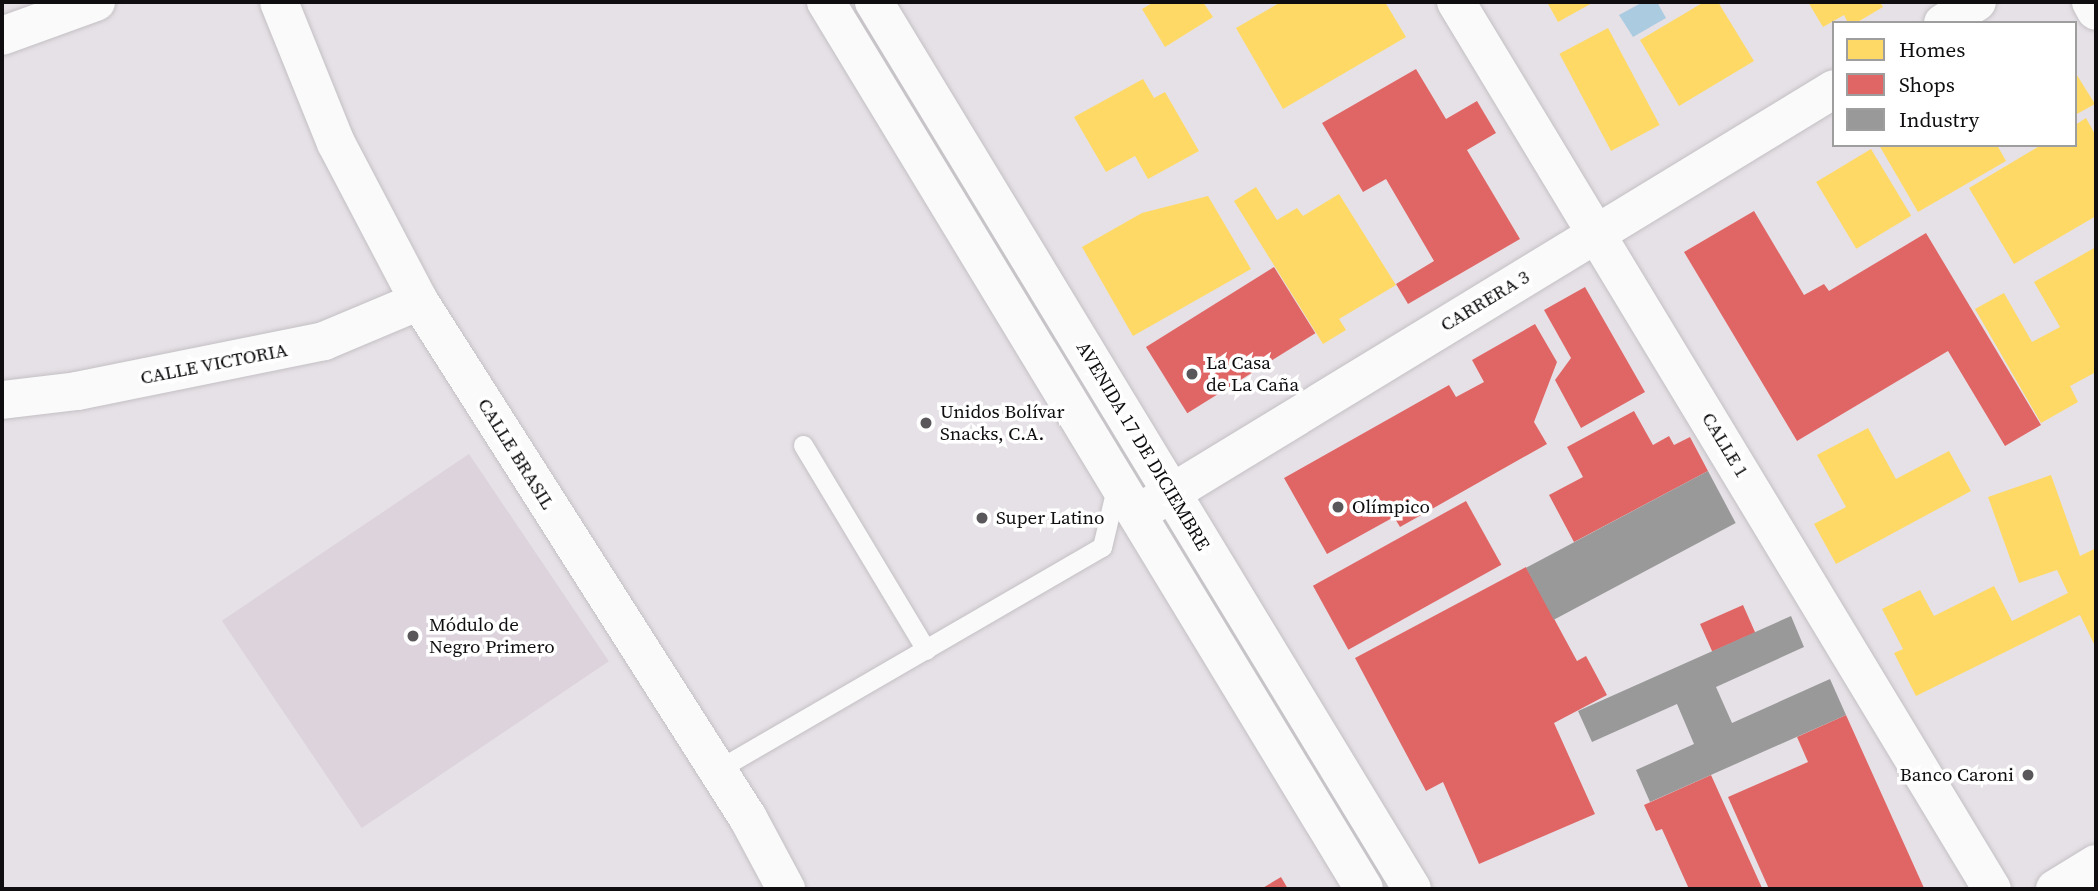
<!DOCTYPE html>
<html>
<head>
<meta charset="utf-8">
<style>
  body { margin:0 }
  #map { position:relative; width:2098px; height:891px; overflow:hidden; background:#e6e1e6; font-family:"Source Serif 4",serif }
  div>[style] { position:absolute }
  [style*='--x'] { left:calc(var(--x)*1px); top:calc(var(--y)*1px); width:calc(var(--w)*1px); rotate:calc(var(--a)*1deg) }
  .built>* { inset:0; background:#dcd3dc; transform-origin:0 0 }
  .water>* { inset:0; background:#abcbe1 }
  .homes>* { inset:0; background:#ffd966; transform-origin:0 0 }
  .shops>* { inset:0; background:#e06666; transform-origin:0 0 }
  .industry>* { inset:0; background:#999; transform-origin:0 0 }
  .roads { filter:drop-shadow(0 0 2px #c3c0c4) drop-shadow(0 0 2px #c3c0c4) }
  .lane>* { height:19px; margin:-9.5px; padding:0 9.5px; transform-origin:9.5px; border-radius:9.5px; background:#fbfafb }
  .street>* { height:38px; margin:-19px; padding:0 19px; transform-origin:19px; border-radius:19px; background:#fbfafb }
  .secondary>* { height:38px; margin:-19px; padding:0 19px; transform-origin:19px; border-radius:19px; background:#fbfafb }
  .dots>* { width:19px; height:19px; translate:-50% -50%; box-sizing:border-box; border:4px solid #fff; border-radius:50% }
  span { translate:-50% -50%; white-space:nowrap; text-align:center; line-height:1.15; -webkit-text-stroke:7px #fff; paint-order:stroke }
  .street-label { font-size:19px; color:#0f0d10 }
  .poi-label { font-size:19px; color:#0f0d10 }
  .left { translate:0 -50%; text-align:left }
  .right { translate:-100% -50%; text-align:right }
  .frame { position:absolute; inset:0; border:4px solid #0f0d10; pointer-events:none }
  .legend { position:absolute; left:1832px; top:21px; width:245px; height:126px; box-sizing:border-box; background:#fff; border:2px solid #9f9e9f; margin:0; padding:9px 12px; list-style:none; font-size:21px; color:#0f0d10 }
  .legend li { display:flex; align-items:center; gap:14px; height:35px }
  .legend b { width:35px; border:2px solid #9f9e9f }
</style>
</head>
<body>
<div id="map">
  <div class="built">
    <div style="left:469px;top:454px;width:250px;height:298px;rotate:56deg"></div>
  </div>
  <div class="water">
    <div style="clip-path:polygon(1643px 2px,1657px 2px,1666px 18px,1633px 37px,1619px 15px)"></div>
  </div>
  <div class="homes">
    <div style="clip-path:polygon(1154px 2px,1203px 2px,1213px 17px,1165px 47px,1142px 9px)"></div>
    <div style="clip-path:polygon(1281px 2px,1385px 2px,1406px 37px,1283px 109px,1236px 28px)"></div>
    <div style="clip-path:polygon(1547px 2px,1594px 2px,1558px 22px)"></div>
    <div style="clip-path:polygon(1704px 2px,1718px 2px,1754px 61px,1679px 106px,1640px 40px)"></div>
    <div style="clip-path:polygon(1808px 2px,1880px 2px,1883px 7px,1856px 23px,1848px 23px,1844px 15px,1823px 27px)"></div>
    <div style="left:1608px;top:28px;width:110px;height:55px;rotate:62deg"></div>
    <div style="clip-path:polygon(2075px 72px,2095px 104px,2075px 115px)"></div>
    <div style="clip-path:polygon(1143px 79px,1154px 98px,1165px 92px,1199px 151px,1148px 179px,1135px 156px,1106px 172px,1074px 117px)"></div>
    <div style="clip-path:polygon(2086px 118px,2096px 136px,2096px 216px,2014px 264px,1969px 188px,2041px 145px,2075px 145px,2075px 125px)"></div>
    <div style="clip-path:polygon(1879px 145px,1997px 145px,2006px 161px,1918px 212px)"></div>
    <div style="left:1871px;top:149px;width:78px;height:64px;rotate:59deg"></div>
    <div style="clip-path:polygon(1256px 187px,1277px 220px,1297px 208px,1303px 216px,1339px 194px,1396px 285px,1339px 319px,1346px 330px,1323px 344px,1234px 201px)"></div>
    <div style="clip-path:polygon(1208px 196px,1251px 269px,1133px 336px,1082px 247px,1142px 213px)"></div>
    <div style="clip-path:polygon(2096px 247px,2096px 372px,2070px 386px,2078px 402px,2041px 423px,1975px 309px,2004px 293px,2032px 342px,2060px 327px,2034px 282px)"></div>
    <div style="clip-path:polygon(1868px 428px,1896px 479px,1949px 451px,1971px 491px,1836px 564px,1814px 524px,1846px 507px,1817px 455px)"></div>
    <div style="clip-path:polygon(2051px 475px,2080px 556px,2096px 548px,2096px 648px,2080px 615px,1916px 696px,1894px 653px,1903px 649px,1882px 609px,1920px 590px,1934px 616px,1994px 586px,2012px 621px,2068px 593px,2057px 570px,2019px 583px,1988px 497px)"></div>
  </div>
  <div class="shops">
    <div style="clip-path:polygon(1416px 69px,1446px 119px,1477px 101px,1496px 133px,1467px 150px,1520px 239px,1408px 304px,1396px 284px,1434px 261px,1386px 179px,1363px 192px,1322px 123px)"></div>
    <div style="clip-path:polygon(1754px 211px,1804px 295px,1824px 284px,1829px 291px,1926px 233px,2041px 425px,2005px 446px,1948px 351px,1797px 441px,1684px 252px)"></div>
    <div style="left:1274px;top:267px;width:78px;height:151px;rotate:58deg"></div>
    <div style="clip-path:polygon(1585px 287px,1645px 392px,1581px 428px,1555px 380px,1571px 358px,1544px 310px)"></div>
    <div style="clip-path:polygon(1535px 324px,1557px 362px,1534px 422px,1547px 444px,1400px 527px,1394px 517px,1327px 554px,1284px 478px,1449px 385px,1456px 397px,1484px 382px,1472px 360px)"></div>
    <div style="clip-path:polygon(1634px 411px,1653px 445px,1669px 436px,1674px 445px,1690px 437px,1708px 471px,1574px 542px,1549px 495px,1583px 477px,1567px 447px)"></div>
    <div style="left:1466px;top:501px;width:73px;height:175px;rotate:61deg"></div>
    <div style="clip-path:polygon(1526px 567px,1577px 661px,1586px 656px,1607px 695px,1554px 723px,1595px 814px,1479px 864px,1443px 782px,1426px 791px,1355px 658px)"></div>
    <div style="left:1743px;top:605px;width:30px;height:47px;rotate:66deg"></div>
    <div style="clip-path:polygon(1846px 715px,1924px 888px,1923px 889px,1769px 889px,1728px 797px,1808px 762px,1797px 737px)"></div>
    <div style="clip-path:polygon(1711px 775px,1762px 888px,1760px 889px,1689px 889px,1662px 829px,1656px 831px,1644px 805px)"></div>
    <div style="clip-path:polygon(1281px 877px,1288px 889px,1261px 889px)"></div>
  </div>
  <div class="industry">
    <div style="left:1708px;top:471px;width:59px;height:206px;rotate:62deg"></div>
    <div style="clip-path:polygon(1791px 616px,1804px 647px,1716px 687px,1732px 723px,1830px 679px,1846px 715px,1650px 802px,1636px 770px,1694px 744px,1677px 704px,1592px 742px,1578px 711px)"></div>
  </div>
  <div class="roads">
    <div class="lane">
      <div style="--x:803;--y:445;--w:239;--a:59"></div>
      <div style="--x:717;--y:770;--w:445;--a:-30.1"></div>
      <div style="--x:1102;--y:547;--w:65;--a:-76.6"></div>
    </div>
    <div class="street">
      <div style="--x:279;--y:2;--w:152;--a:68"></div>
      <div style="--x:336;--y:143;--w:178;--a:62.3"></div>
      <div style="--x:419;--y:301;--w:613;--a:57.53"></div>
      <div style="--x:748;--y:818;--w:81;--a:61.8"></div>
      <div style="--x:1456;--y:2;--w:1036;--a:58.86"></div>
      <div style="--x:2091;--y:2;--w:10;--a:61"></div>
      <div style="--x:1943;--y:23;--w:40;--a:-32"></div>
      <div style="--x:2;--y:36;--w:100;--a:-19.9"></div>
      <div style="--x:2;--y:400;--w:76;--a:-6.8"></div>
      <div style="--x:77;--y:391;--w:252;--a:-11.4"></div>
      <div style="--x:324;--y:341;--w:103;--a:-22.8"></div>
      <div style="--x:1137;--y:514;--w:816;--a:-31.37"></div>
      <div style="--x:2055;--y:889;--w:48;--a:-31.4"></div>
    </div>
    <div class="secondary">
      <div style="--x:826;--y:2;--w:1037;--a:58.76"></div>
      <div style="--x:874;--y:2;--w:1037;--a:58.76"></div>
    </div>
  </div>
  <div class="dots">
    <div style="left:1192px;top:374px;background:#5a575b"></div>
    <div style="left:926px;top:423px;background:#5a575b"></div>
    <div style="left:1338px;top:507px;background:#5a575b"></div>
    <div style="left:982px;top:518px;background:#5a575b"></div>
    <div style="left:413px;top:636px;background:#5a575b"></div>
    <div style="left:2028px;top:775px;background:#5a575b"></div>
  </div>
  <div class="street-label">
    <span style="left:1485px;top:301px;rotate:-31deg">CARRERA 3</span>
    <span style="left:214px;top:364px;rotate:-11deg">CALLE VICTORIA</span>
    <span style="left:1725px;top:445px;rotate:59deg">CALLE 1</span>
    <span style="left:1143px;top:446px;rotate:59deg">AVENIDA 17 DE DICIEMBRE</span>
    <span style="left:516px;top:454px;rotate:58deg">CALLE BRASIL</span>
  </div>
  <div class="poi-label">
    <span class="left" style="left:1206px;top:374px">La Casa<br>de La Caña</span>
    <span class="left" style="left:940px;top:423px">Unidos Bolívar<br>Snacks, C.A.</span>
    <span class="left" style="left:1352px;top:507px">Olímpico</span>
    <span class="left" style="left:996px;top:518px">Super Latino</span>
    <span class="left" style="left:429px;top:636px">Módulo de<br>Negro Primero</span>
    <span class="right" style="left:2014px;top:775px">Banco Caroni</span>
  </div>
  <div class="frame"></div>
  <ul class="legend">
  <li><b style="height:19px;background:#ffd966"></b>Homes</li>
  <li><b style="height:19px;background:#e06666"></b>Shops</li>
  <li><b style="height:19px;background:#999"></b>Industry</li>
  </ul>
</div>
</body>
</html>
